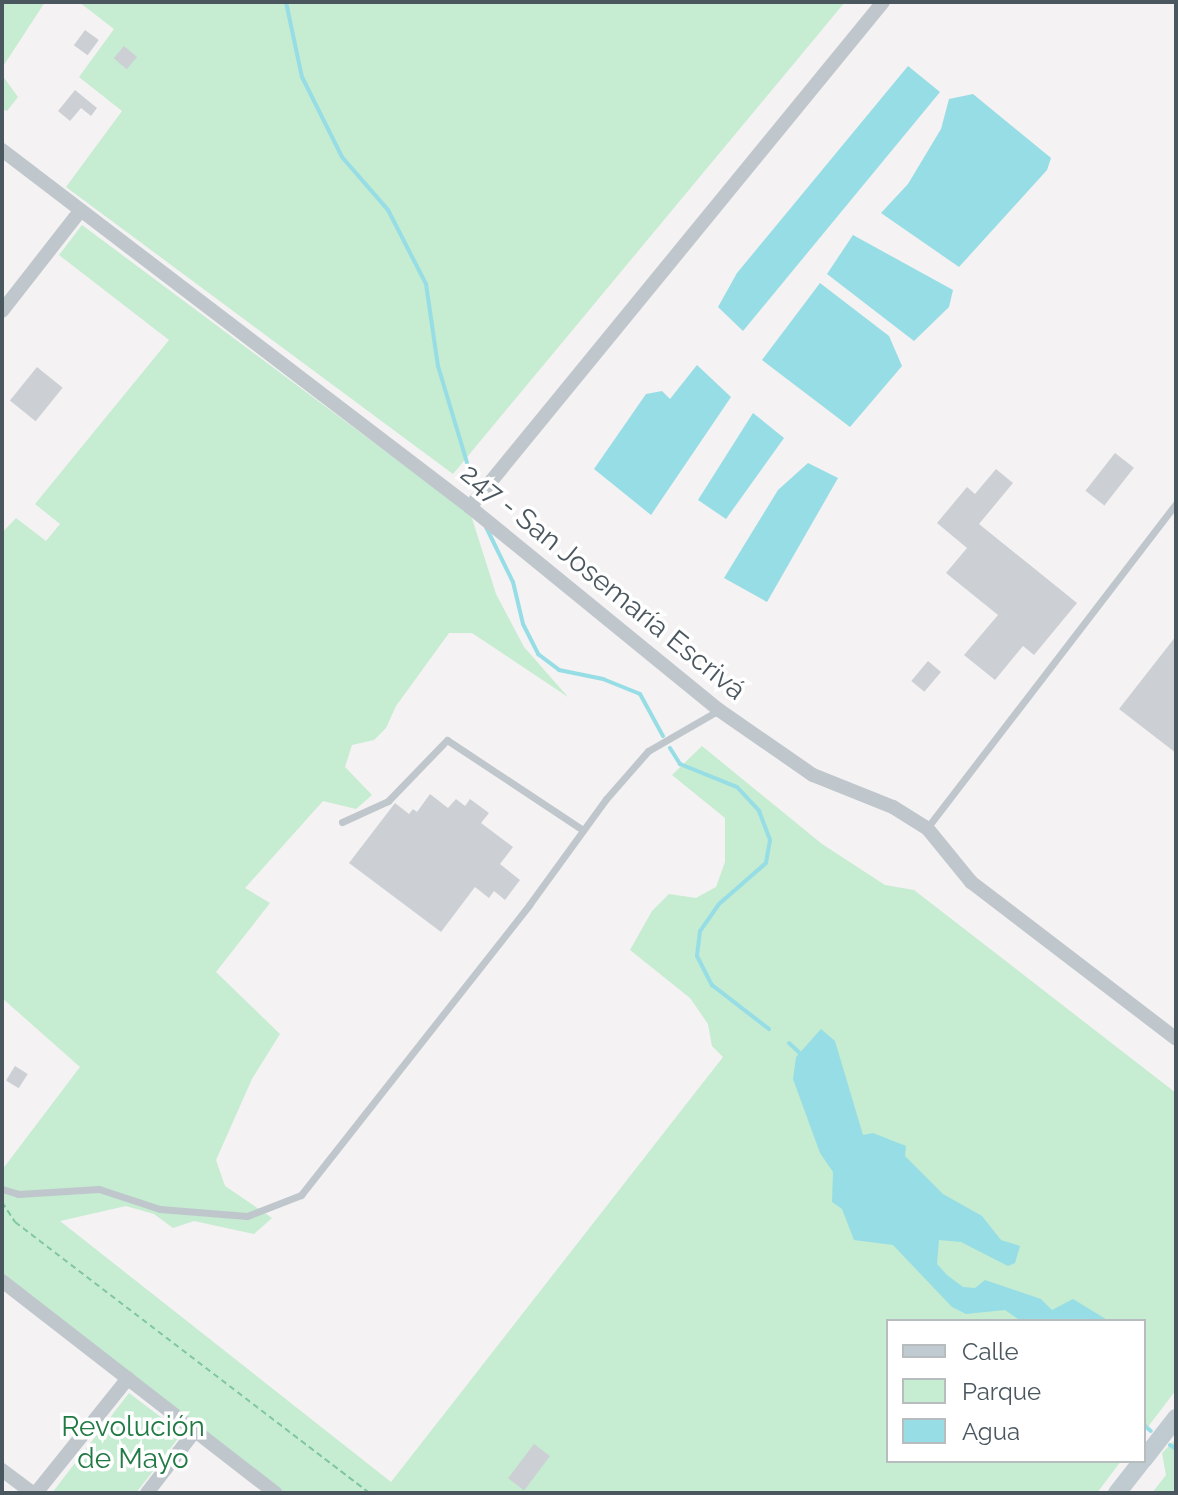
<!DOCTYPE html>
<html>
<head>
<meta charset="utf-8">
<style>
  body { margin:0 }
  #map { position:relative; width:1178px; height:1495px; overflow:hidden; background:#f4f2f2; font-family:Raleway,sans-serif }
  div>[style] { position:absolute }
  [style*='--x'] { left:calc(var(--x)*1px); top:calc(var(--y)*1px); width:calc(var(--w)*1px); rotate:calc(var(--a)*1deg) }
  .green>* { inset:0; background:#c6ecd1 }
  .water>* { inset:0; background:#97dde5 }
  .stream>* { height:4px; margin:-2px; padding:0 2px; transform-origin:2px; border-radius:2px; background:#97dde5 }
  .building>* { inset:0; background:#ccd0d4; transform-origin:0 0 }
  .path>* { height:2px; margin-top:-1px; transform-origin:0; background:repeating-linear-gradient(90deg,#81c79d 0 6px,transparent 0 10px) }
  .lane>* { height:7px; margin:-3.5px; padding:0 3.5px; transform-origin:3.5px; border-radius:3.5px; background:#bfc7cd }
  .street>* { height:14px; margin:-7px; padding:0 7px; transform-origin:7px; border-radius:7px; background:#bfc7cd }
  .secondary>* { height:18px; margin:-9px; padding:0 9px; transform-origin:9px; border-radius:9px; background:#c0cad1 }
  span { translate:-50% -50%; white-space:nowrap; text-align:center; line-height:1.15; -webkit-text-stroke:7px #fff; paint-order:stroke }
  .street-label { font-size:28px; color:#4b575e }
  .park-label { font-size:28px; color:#217a44 }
  .frame { position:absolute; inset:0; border:4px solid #4b575e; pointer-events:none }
  .legend { position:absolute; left:886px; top:1319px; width:260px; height:144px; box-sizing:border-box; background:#fff; border:2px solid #b7bcbf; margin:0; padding:10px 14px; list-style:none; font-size:24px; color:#4b575e }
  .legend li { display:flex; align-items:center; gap:16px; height:40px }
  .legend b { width:40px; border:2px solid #b7bcbf }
</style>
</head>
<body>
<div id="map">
  <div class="green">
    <div style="clip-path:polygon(2px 2px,45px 2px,2px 68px)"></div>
    <div style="clip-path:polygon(79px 2px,845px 2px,453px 474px,66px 187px,122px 111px,79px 77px,114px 29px)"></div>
    <div style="clip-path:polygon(2px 75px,18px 97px,7px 111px,2px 109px)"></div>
    <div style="clip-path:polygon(82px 225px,471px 515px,496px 594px,524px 647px,568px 697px,472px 633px,449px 633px,396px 706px,386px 728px,374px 740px,352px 745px,345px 767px,372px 795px,356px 809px,323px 801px,245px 888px,270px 903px,216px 972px,280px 1034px,252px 1079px,216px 1160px,225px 1186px,272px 1218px,254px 1234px,194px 1221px,173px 1228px,154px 1214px,126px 1206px,60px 1221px,391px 1482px,723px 1057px,712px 1046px,708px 1024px,690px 998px,630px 950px,652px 911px,669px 894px,696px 898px,716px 887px,725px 862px,725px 818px,672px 775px,702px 746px,822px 844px,885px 885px,914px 890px,1176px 1093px,1176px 1390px,1144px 1432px,1144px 1321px,888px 1321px,888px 1461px,1121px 1461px,1097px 1493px,284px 1493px,2px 1274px,2px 1170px,80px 1067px,2px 998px,2px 533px,16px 518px,46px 541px,60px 524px,35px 504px,169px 340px,59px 255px)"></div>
    <div style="clip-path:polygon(129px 1393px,182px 1433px,167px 1453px,136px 1493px,52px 1493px)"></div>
    <div style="clip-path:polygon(1176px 1439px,1176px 1493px,1152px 1493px,1166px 1475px,1162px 1453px)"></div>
  </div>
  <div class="water">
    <div style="clip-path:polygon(908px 66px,940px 92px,743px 331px,718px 307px,737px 273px)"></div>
    <div style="clip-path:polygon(973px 94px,1051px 158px,1047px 170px,959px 267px,881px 213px,908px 184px,941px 129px,949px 99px)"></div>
    <div style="clip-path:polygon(853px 235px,953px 290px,949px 307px,914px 341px,827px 274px)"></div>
    <div style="clip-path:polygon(820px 283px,889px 336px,902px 366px,850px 427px,762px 360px)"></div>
    <div style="clip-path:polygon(697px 365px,731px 397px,651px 515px,594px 469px,646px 394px,662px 391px,670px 399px)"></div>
    <div style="clip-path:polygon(753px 413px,784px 438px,726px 519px,698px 500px)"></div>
    <div style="clip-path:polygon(808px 463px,838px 478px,767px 602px,724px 578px,778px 490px)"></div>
    <div style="clip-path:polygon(821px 1029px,835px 1041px,863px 1135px,873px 1133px,906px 1146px,905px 1156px,943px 1194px,982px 1216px,1001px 1240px,1020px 1246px,1015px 1263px,1008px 1266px,961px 1242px,939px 1240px,937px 1264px,947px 1275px,963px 1287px,975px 1288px,985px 1280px,1041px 1299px,1052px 1310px,1073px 1299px,1109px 1321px,1021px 1321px,1005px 1310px,966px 1314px,952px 1307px,893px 1245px,854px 1240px,842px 1209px,832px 1202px,833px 1172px,820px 1153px,793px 1079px,796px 1057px)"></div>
  </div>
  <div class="stream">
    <div style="--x:286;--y:2;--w:77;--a:78"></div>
    <div style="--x:302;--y:77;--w:89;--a:63.4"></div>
    <div style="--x:342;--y:157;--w:70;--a:49"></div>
    <div style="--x:388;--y:210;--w:83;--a:62.8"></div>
    <div style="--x:426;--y:284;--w:83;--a:81.7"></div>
    <div style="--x:438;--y:366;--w:125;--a:73.3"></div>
    <div style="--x:486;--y:527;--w:61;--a:63.9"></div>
    <div style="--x:513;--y:582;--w:43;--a:76.6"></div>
    <div style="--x:523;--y:624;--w:34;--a:63"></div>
    <div style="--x:538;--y:654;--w:26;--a:37"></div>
    <div style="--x:559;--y:670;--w:45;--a:11.6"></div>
    <div style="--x:603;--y:679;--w:40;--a:22"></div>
    <div style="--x:640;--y:694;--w:48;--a:61.3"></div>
    <div style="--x:670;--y:748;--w:19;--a:58"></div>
    <div style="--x:680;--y:764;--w:61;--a:22"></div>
    <div style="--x:737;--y:787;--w:33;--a:47"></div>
    <div style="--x:759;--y:811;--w:31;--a:69"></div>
    <div style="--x:770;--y:840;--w:23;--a:100"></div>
    <div style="--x:766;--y:863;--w:62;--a:138.9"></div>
    <div style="--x:719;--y:904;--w:33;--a:125"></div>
    <div style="--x:700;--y:931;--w:25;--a:97"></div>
    <div style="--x:697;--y:956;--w:33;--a:63"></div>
    <div style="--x:712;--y:985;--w:72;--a:37.7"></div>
    <div style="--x:789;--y:1043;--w:18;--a:43"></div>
    <div style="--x:1144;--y:1425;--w:9;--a:41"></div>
    <div style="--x:1170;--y:1445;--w:7;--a:34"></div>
  </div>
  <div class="building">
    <div style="left:85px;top:30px;width:17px;height:19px;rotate:36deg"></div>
    <div style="left:124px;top:46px;width:17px;height:16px;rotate:40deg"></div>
    <div style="clip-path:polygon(75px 90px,97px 108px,91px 116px,81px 108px,70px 121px,58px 111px)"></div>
    <div style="left:37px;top:367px;width:33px;height:43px;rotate:39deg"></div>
    <div style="left:1115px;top:453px;width:24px;height:48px;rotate:38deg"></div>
    <div style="clip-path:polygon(996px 469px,1013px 483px,979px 524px,1077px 603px,1034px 655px,1023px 646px,995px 680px,964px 655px,998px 615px,946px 573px,967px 548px,937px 523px,967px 487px,975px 494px)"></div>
    <div style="clip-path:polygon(1176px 636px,1176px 753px,1119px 709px)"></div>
    <div style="left:928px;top:661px;width:17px;height:26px;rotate:40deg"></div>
    <div style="clip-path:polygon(430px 794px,448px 808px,456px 799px,465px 806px,470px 799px,489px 813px,481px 823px,513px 847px,500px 864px,520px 880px,505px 900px,494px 891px,489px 898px,475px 887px,441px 932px,349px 863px,395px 803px,409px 814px,413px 809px,417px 812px)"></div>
    <div style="left:15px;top:1066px;width:15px;height:17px;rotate:32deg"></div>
    <div style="left:534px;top:1444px;width:20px;height:43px;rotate:37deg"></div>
  </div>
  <div class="path">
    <div style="--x:2;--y:1202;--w:24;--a:57"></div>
    <div style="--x:15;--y:1222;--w:446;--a:37.4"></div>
  </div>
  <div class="lane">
    <div style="--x:342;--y:822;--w:51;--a:-24.5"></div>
    <div style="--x:388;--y:801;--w:85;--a:-46"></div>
    <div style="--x:447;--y:740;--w:163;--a:33.5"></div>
    <div style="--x:927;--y:828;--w:409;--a:-52.5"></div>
    <div style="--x:2;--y:1189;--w:17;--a:17"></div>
    <div style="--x:18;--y:1194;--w:81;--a:-3.5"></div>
    <div style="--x:99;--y:1189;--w:64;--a:18.2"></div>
    <div style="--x:160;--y:1209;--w:87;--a:4.6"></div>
    <div style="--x:247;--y:1216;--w:58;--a:-21.3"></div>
    <div style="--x:301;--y:1195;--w:369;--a:-51.8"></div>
    <div style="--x:529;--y:905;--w:131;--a:-54"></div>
    <div style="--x:606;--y:799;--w:64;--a:-48.8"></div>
    <div style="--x:648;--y:751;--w:82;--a:-30"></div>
  </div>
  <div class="street">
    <div style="--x:2;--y:150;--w:589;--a:37.34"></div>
    <div style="--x:470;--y:507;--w:321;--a:39.2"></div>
    <div style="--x:719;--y:710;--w:114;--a:34.7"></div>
    <div style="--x:813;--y:775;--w:86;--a:21.8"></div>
    <div style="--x:893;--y:807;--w:40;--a:32"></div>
    <div style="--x:927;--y:828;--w:70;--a:50.8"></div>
    <div style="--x:971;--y:882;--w:258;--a:37.4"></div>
    <div style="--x:2;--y:311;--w:127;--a:-52"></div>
    <div style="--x:470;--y:507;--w:652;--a:-50.72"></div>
    <div style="--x:2;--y:1281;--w:346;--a:37.8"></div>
    <div style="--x:2;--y:1470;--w:38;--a:37"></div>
    <div style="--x:36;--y:1493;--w:147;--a:-51.3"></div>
    <div style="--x:147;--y:1493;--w:78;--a:-52.3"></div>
  </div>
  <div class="secondary">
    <div style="--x:1144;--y:1459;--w:52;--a:-52"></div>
    <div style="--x:1117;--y:1493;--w:41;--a:-52"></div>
  </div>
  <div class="street-label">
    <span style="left:603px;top:582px;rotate:39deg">247 - San Josemaría Escrivá</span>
  </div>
  <div class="park-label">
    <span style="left:133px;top:1443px">Revolución<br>de Mayo</span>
  </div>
  <div class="frame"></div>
  <ul class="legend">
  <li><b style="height:10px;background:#c0cad1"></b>Calle</li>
  <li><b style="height:22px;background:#c6ecd1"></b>Parque</li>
  <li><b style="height:22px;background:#97dde5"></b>Agua</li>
  </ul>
</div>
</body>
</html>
